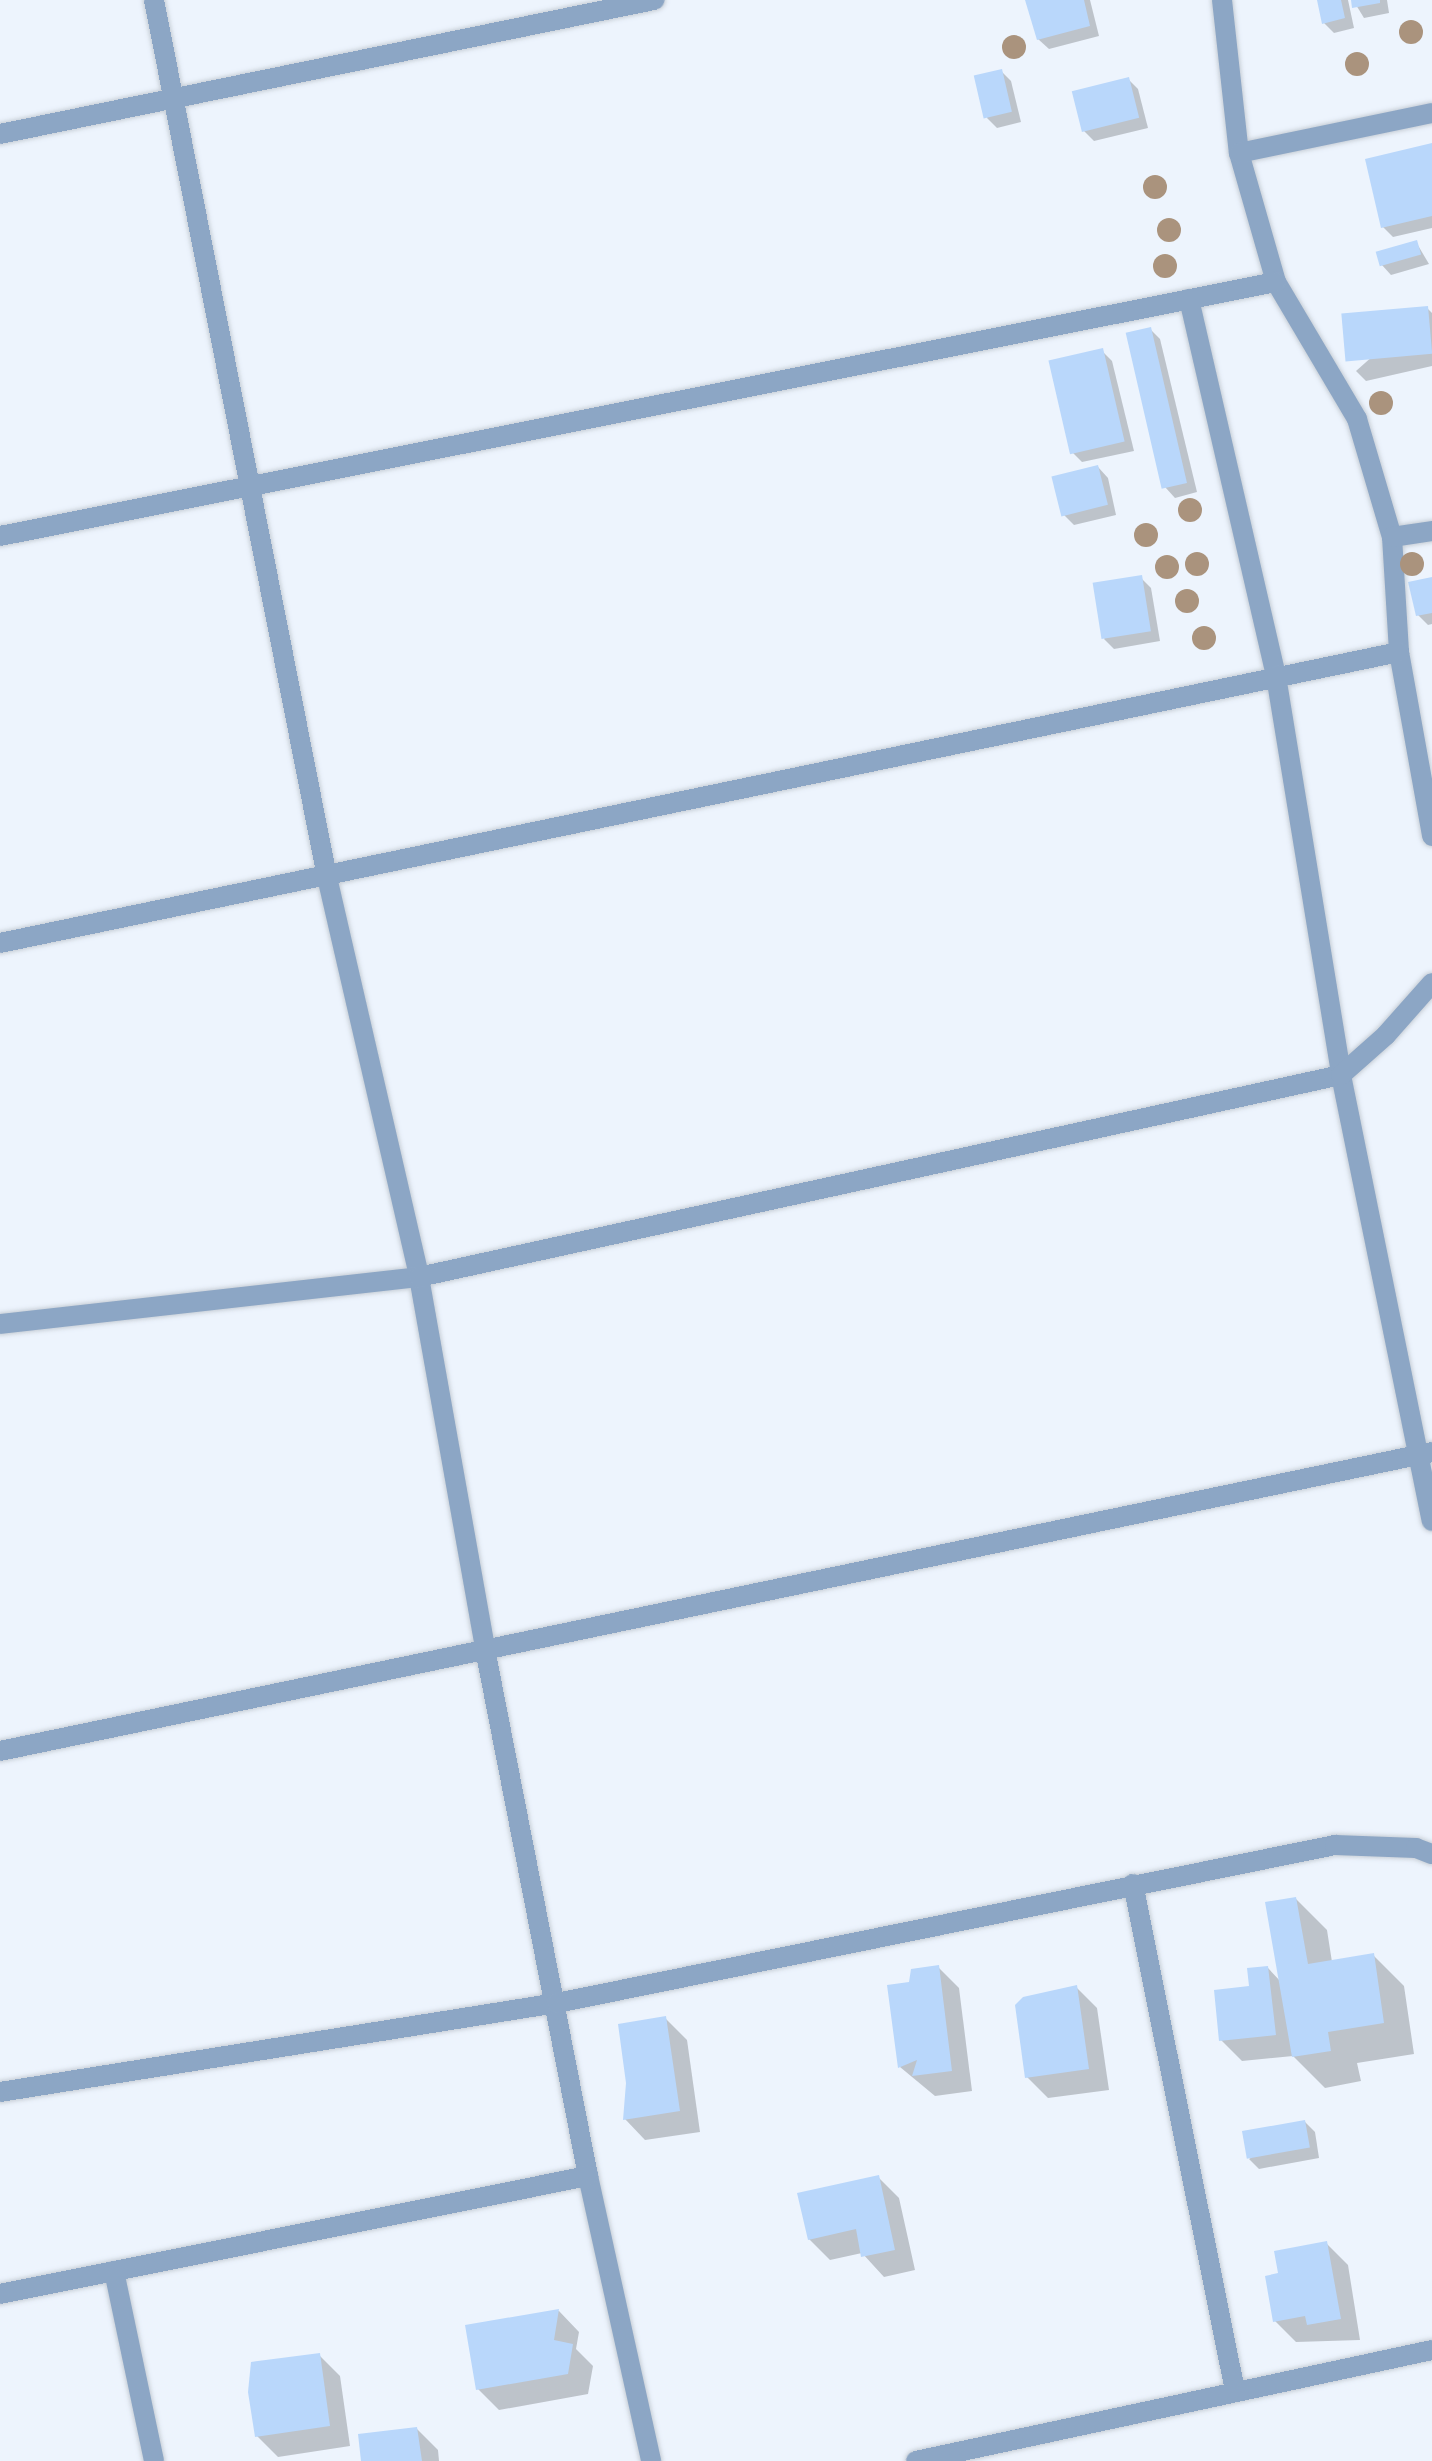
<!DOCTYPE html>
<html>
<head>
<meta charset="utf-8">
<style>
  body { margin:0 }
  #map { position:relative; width:1432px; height:2461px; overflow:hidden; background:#edf4fd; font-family:Roboto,sans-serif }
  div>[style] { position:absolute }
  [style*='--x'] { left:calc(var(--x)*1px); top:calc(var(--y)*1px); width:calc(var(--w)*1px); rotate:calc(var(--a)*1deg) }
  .shadow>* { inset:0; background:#0003 }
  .building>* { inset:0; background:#b9d7fb; transform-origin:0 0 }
  .roads { filter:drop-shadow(0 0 2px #c8cfd7) drop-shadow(0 0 2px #c8cfd7) }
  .street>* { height:20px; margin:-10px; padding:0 10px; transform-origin:10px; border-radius:10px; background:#8ca6c5 }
  .trees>* { width:24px; height:24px; margin:-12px; border-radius:50%; background:#aa937d }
  span { translate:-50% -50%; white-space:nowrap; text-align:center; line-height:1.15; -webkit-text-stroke:6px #edf4fd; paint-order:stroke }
</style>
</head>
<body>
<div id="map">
  <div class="shadow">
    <div style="clip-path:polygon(1027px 0,1090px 0,1099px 36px,1049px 49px,1038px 39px)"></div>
    <div style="clip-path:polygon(1319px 0,1348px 0,1354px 28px,1334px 33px,1324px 23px)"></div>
    <div style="clip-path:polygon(1353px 0,1387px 0,1389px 13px,1364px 18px)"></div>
    <div style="clip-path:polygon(1001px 71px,1011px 81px,1021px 122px,997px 128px,987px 118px)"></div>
    <div style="clip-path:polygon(1128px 79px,1138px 89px,1148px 128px,1094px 141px,1084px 131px)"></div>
    <div style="clip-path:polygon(1432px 145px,1432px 228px,1393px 237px,1383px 227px)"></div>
    <div style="clip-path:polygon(1416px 242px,1429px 264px,1391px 275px,1381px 264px)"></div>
    <div style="clip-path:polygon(1427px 308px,1432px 313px,1432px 366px,1366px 381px,1356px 371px)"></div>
    <div style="clip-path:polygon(1150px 329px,1160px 339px,1197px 492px,1175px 498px,1165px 487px)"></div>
    <div style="clip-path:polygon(1102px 351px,1112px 361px,1134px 451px,1082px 462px,1072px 452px)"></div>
    <div style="clip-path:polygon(1098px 467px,1108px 478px,1116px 515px,1074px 525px,1063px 514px)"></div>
    <div style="clip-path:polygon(1141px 578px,1151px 588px,1160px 641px,1114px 649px,1104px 639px)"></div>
    <div style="clip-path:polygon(1432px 579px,1432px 624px,1428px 625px,1418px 615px)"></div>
    <div style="clip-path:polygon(1296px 1899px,1327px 1930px,1332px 1962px,1373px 1955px,1404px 1986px,1414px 2054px,1357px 2063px,1361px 2081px,1325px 2088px,1293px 2056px,1242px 2061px,1221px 2040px,1268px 1968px,1281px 1982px)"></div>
    <div style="clip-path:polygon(938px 1967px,959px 1988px,972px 2091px,935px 2096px,900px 2067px,910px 1984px)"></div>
    <div style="clip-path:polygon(1076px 1987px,1097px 2008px,1109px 2090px,1048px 2098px,1027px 2077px)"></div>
    <div style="clip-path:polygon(666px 2019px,687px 2040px,700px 2132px,645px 2140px,625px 2119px)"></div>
    <div style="clip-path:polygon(1305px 2122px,1315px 2132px,1319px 2158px,1259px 2169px,1249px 2159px)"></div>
    <div style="clip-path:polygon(878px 2177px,899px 2198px,915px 2270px,884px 2277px,862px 2253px,830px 2260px,809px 2239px)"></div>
    <div style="clip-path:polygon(1327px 2244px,1348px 2265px,1360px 2340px,1296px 2342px,1275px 2321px,1281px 2275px)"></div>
    <div style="clip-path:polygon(559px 2311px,579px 2332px,576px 2349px,593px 2366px,588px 2394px,499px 2410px,478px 2389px,467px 2327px)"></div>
    <div style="clip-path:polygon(319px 2355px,340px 2376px,350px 2446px,278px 2457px,257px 2436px)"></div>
    <div style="clip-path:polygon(417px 2429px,438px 2450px,439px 2461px,363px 2461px)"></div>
  </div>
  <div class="building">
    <div style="clip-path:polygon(1025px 0,1084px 0,1090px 26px,1037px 40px)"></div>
    <div style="clip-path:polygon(1317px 0,1341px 0,1345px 18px,1322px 24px)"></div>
    <div style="clip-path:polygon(1351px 0,1380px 0,1380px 3px,1352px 8px)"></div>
    <div style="left:1002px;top:69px;width:44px;height:29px;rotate:77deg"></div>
    <div style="left:1129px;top:77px;width:42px;height:59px;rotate:76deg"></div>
    <div style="clip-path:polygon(1432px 143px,1432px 216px,1381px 228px,1365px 159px)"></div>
    <div style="left:1417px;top:240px;width:15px;height:43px;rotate:74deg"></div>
    <div style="left:1428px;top:306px;width:48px;height:87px;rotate:85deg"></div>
    <div style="left:1151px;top:327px;width:160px;height:26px;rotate:77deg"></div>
    <div style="left:1103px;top:348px;width:96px;height:56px;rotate:77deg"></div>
    <div style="left:1098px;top:465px;width:41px;height:48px;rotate:76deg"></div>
    <div style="left:1142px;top:575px;width:57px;height:50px;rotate:81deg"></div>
    <div style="clip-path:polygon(1432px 577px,1432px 613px,1416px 616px,1408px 582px)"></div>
    <div style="clip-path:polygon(1296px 1897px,1308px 1964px,1374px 1953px,1384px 2023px,1328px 2032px,1331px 2051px,1292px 2057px,1265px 1902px)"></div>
    <div style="clip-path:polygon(939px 1965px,952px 2071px,912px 2076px,917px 2060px,898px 2068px,887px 1985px,909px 1982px,911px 1969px)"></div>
    <div style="clip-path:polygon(1268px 1966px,1276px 2035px,1219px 2041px,1214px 1990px,1249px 1986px,1247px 1968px)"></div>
    <div style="clip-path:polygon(1077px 1985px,1089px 2069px,1025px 2078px,1015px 2005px,1023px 1997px)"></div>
    <div style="clip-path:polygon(666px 2016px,680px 2111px,623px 2120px,626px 2083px,618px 2024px)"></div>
    <div style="left:1305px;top:2120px;width:28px;height:64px;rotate:80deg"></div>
    <div style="clip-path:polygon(879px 2175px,895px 2250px,861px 2257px,856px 2229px,808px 2240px,797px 2193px)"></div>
    <div style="clip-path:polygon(1327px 2241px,1341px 2319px,1307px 2325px,1305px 2316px,1273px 2322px,1265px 2276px,1278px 2273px,1274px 2251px)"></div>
    <div style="clip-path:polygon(559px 2309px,554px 2340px,573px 2344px,568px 2374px,476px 2390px,465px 2325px)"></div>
    <div style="clip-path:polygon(320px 2353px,330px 2426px,255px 2437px,248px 2392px,251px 2362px)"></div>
    <div style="clip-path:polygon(417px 2427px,422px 2461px,361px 2461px,358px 2434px)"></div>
  </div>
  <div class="roads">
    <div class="street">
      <div style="--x:154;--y:0;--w:894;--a:78.84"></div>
      <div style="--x:327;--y:877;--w:410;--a:77"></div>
      <div style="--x:419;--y:1277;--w:378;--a:79.9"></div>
      <div style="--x:485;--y:1649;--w:537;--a:78.94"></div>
      <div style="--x:588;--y:2176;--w:292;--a:77.5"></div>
      <div style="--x:1222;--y:0;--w:154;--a:83.7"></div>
      <div style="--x:1239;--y:153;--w:134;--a:74"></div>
      <div style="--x:1276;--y:282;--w:159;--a:59.4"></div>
      <div style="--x:1357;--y:419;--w:123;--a:73.5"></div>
      <div style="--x:1392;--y:537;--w:115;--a:86.5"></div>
      <div style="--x:1399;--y:652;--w:187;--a:79.8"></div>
      <div style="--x:0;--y:134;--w:668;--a:-11.58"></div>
      <div style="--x:1239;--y:153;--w:197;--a:-11.7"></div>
      <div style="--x:1189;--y:299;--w:387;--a:77"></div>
      <div style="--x:1276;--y:676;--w:404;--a:80.7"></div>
      <div style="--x:1341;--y:1075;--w:455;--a:78.5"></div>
      <div style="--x:0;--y:536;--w:1301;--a:-11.26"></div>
      <div style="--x:1392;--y:537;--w:40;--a:-8.5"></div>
      <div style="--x:0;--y:943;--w:1429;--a:-11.75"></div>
      <div style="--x:0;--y:1324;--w:422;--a:-6.4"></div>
      <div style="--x:419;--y:1277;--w:944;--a:-12.36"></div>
      <div style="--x:1341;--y:1075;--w:60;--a:-41.6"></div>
      <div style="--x:1386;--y:1035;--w:69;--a:-48.5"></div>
      <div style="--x:0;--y:1751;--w:1463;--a:-11.79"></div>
      <div style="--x:1133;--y:1884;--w:517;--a:78.62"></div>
      <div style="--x:0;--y:2092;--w:564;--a:-9.08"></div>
      <div style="--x:557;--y:2003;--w:794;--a:-11.48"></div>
      <div style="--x:1335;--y:1845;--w:81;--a:2.1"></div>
      <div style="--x:1416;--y:1848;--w:17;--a:21"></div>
      <div style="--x:114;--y:2271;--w:194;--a:78.1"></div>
      <div style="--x:0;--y:2294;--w:600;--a:-11.35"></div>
      <div style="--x:916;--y:2461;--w:528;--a:-12.14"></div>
    </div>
  </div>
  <div class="trees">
    <div style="left:1411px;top:32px"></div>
    <div style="left:1014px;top:47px"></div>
    <div style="left:1357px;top:64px"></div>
    <div style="left:1155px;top:187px"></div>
    <div style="left:1169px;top:230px"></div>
    <div style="left:1165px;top:266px"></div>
    <div style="left:1381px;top:403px"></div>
    <div style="left:1190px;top:510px"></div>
    <div style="left:1146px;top:535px"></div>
    <div style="left:1197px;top:564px"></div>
    <div style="left:1412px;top:564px"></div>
    <div style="left:1167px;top:567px"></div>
    <div style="left:1187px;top:601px"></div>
    <div style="left:1204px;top:638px"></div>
  </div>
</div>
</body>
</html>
